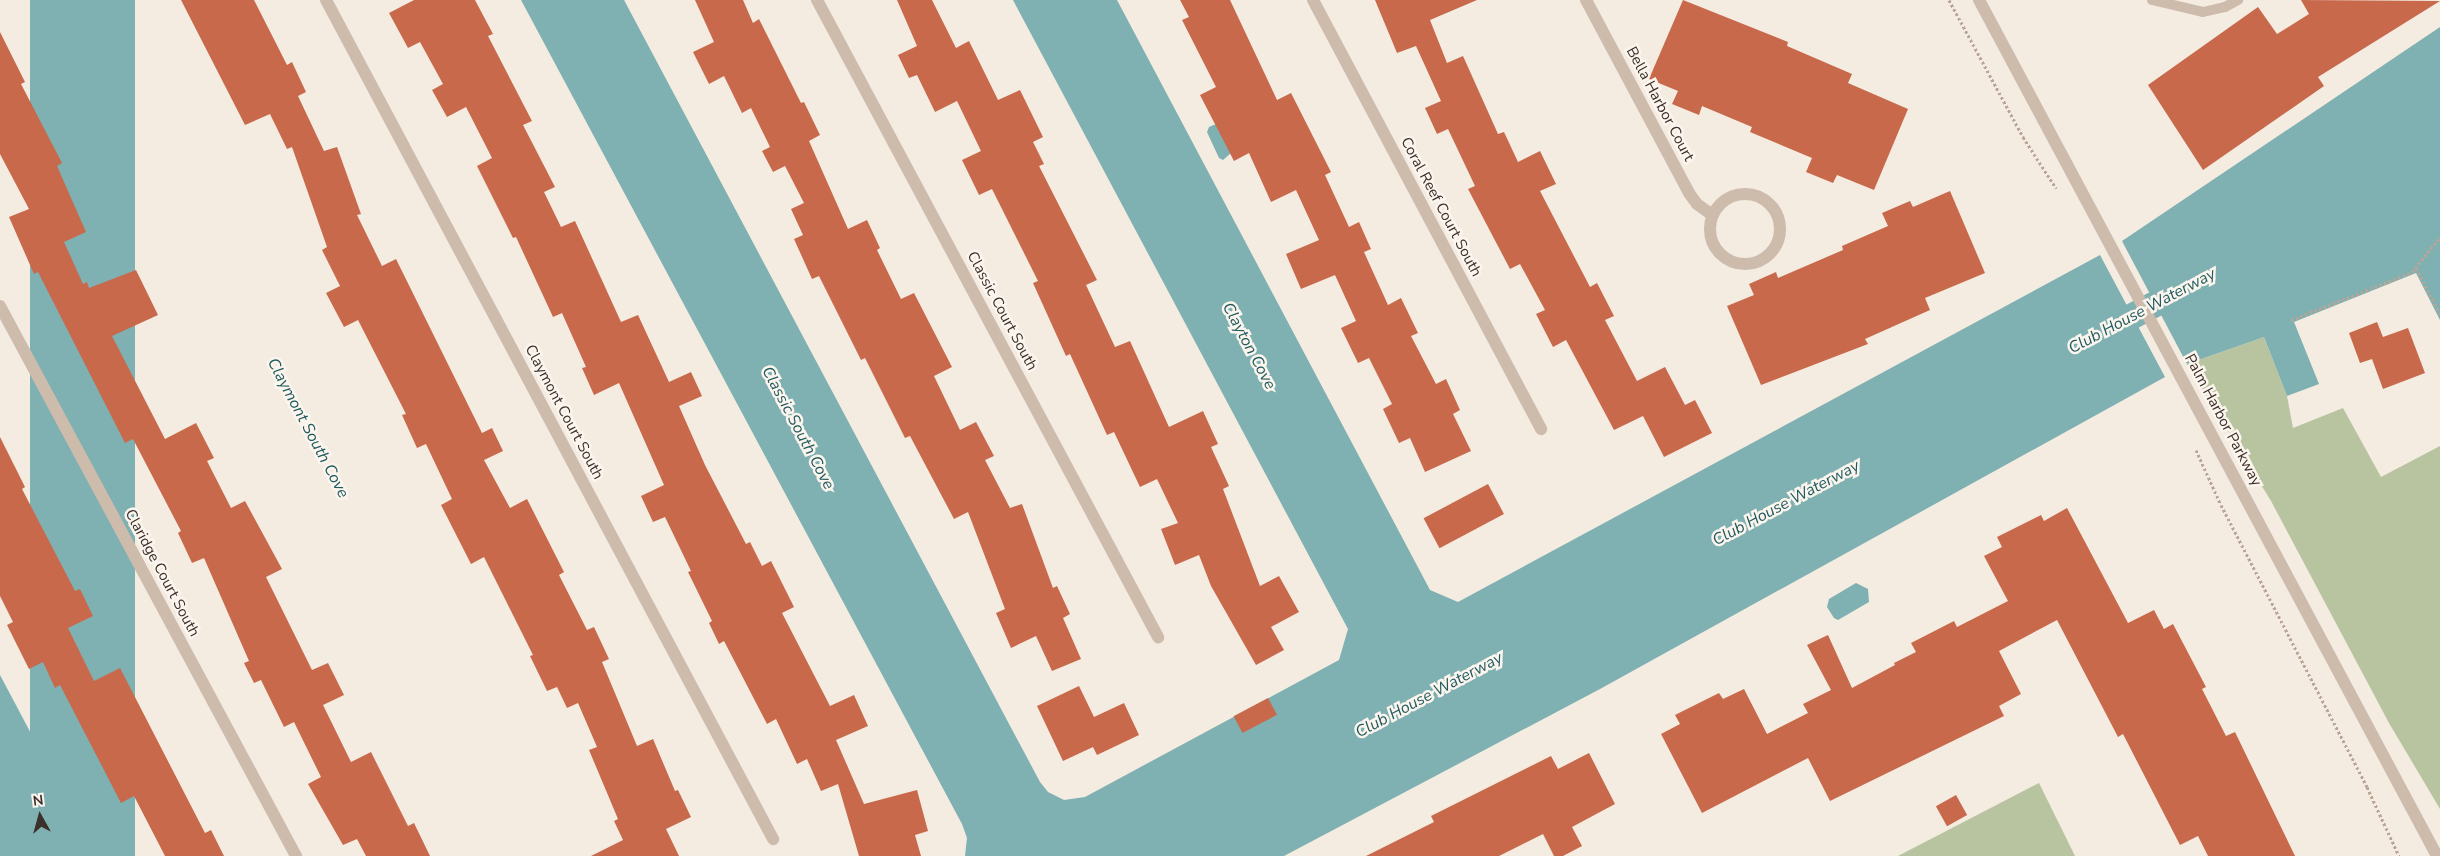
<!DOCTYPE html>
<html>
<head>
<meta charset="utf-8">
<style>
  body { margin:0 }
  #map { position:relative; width:2440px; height:856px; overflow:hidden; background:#f4ebe1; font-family:"Nunito Sans",sans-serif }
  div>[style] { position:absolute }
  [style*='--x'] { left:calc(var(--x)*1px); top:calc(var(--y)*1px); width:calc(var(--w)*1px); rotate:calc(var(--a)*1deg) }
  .green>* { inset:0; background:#b8c4a0 }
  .water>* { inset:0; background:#7fb0b2; transform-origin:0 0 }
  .canal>* { height:26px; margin:-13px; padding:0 13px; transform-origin:13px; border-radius:13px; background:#7fb0b2 }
  .building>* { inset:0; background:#c8694b; transform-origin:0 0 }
  .path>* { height:3px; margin-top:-1.5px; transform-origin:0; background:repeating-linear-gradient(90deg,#b9a596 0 2.5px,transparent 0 5px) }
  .service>* { height:10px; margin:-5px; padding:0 5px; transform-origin:5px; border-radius:5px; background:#cdbbac }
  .minor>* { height:12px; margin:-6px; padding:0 6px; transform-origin:6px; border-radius:6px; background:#cdbbac }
  .minor>.ring { margin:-6px; padding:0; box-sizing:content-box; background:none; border:12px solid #cdbbac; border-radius:50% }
  .tertiary>* { height:12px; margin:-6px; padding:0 6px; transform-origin:6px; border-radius:6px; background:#cdbbac }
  span { translate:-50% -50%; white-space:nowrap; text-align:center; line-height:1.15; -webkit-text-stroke:5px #fbf5ee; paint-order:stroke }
  .street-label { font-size:15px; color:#3b302b }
  .water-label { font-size:16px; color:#1f5a5e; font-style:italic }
  .north { position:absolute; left:15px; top:791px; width:50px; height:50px; -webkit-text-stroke:4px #fbf5ee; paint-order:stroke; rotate:353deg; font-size:14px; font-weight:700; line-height:20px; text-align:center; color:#3b302b }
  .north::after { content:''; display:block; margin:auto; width:18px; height:22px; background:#3b302b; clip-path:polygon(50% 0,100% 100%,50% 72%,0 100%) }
</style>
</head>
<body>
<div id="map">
  <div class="green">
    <div style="clip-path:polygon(2264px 337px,2287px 396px,2293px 428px,2343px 408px,2381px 477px,2440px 446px,2440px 809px,2389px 723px,2271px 501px,2187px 364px)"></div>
    <div style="clip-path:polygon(2039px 783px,2075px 856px,1898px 856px)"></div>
  </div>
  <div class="water">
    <div style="left:30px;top:0;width:105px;height:970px"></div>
    <div style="clip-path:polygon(521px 0,624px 0,1040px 782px,1048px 792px,1064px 800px,1085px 797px,1339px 660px,1348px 629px,1013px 0,1117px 0,1430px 590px,1458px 602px,2100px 255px,2165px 377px,1600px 689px,1284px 856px,965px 856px,967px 838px,962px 824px)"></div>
    <div style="clip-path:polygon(2440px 27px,2440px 320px,2416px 273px,2294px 322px,2319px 384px,2287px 396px,2264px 337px,2187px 364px,2122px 241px)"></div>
    <div style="clip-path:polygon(1216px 124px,1231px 153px,1223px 160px,1219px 158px,1207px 132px,1209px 127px)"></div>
    <div style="clip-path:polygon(1856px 583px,1868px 589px,1869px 602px,1838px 620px,1834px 618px,1827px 607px,1829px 599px)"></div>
    <div style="clip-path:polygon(0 675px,96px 856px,0 856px)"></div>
  </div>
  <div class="canal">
    <div style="--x:2101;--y:333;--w:98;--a:-28.1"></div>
  </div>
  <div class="building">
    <div style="clip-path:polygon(181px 0,254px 0,287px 65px,292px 62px,306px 92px,298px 96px,324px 151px,337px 147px,361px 214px,357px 215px,382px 266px,396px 259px,482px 433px,492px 428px,503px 451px,484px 460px,510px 508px,527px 499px,564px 572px,559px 575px,587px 630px,594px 627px,609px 659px,602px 662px,637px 746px,653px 739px,675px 791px,678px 790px,691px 817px,666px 829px,679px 856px,591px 856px,623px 840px,614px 821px,618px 819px,589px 750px,597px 747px,578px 703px,567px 708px,557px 687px,547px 691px,530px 656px,533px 655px,484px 557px,471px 564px,441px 505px,452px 499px,426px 444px,417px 448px,402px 415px,406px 414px,358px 320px,344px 327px,326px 293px,340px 286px,322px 250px,327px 247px,292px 147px,287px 149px,270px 114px,245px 125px)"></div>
    <div style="clip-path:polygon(414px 0,475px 0,493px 34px,488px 36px,532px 121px,523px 125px,555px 187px,544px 192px,561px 227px,575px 221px,621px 322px,638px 315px,669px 382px,691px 372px,702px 396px,679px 406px,705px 465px,746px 544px,750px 542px,762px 566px,771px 561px,794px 607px,782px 613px,830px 706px,854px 695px,868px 726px,836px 740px,864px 804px,917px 790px,928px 831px,915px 835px,921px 856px,859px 856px,838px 784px,821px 791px,807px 759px,797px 764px,776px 719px,767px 724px,724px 641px,719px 644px,709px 623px,712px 621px,688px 572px,691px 571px,665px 517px,653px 522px,641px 496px,664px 485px,619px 383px,594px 395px,582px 368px,586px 367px,562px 313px,553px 317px,516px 237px,513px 238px,477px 166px,492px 158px,466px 107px,447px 117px,432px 90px,443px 84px,420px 42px,408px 48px,389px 13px)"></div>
    <div style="clip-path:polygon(695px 0,743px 0,753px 23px,759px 19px,801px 103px,804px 102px,820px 135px,809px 141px,848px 229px,867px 220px,880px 248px,877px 250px,901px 299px,914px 293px,952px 367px,934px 376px,960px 430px,976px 422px,994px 456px,985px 460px,1010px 508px,1022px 504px,1053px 588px,1057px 586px,1070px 614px,1063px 618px,1081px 659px,1052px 671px,1036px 636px,1011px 648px,996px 613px,1005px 609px,968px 512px,954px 519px,910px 436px,905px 438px,865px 358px,861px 360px,819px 276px,812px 279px,794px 239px,803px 235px,791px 209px,804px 203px,785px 166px,773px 172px,762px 151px,770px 147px,751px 108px,742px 113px,724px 76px,709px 84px,693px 52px,714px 42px)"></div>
    <div style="clip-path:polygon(897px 0,932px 0,956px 48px,969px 41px,998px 100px,1020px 90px,1043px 137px,1033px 142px,1044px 164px,1039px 166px,1097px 280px,1086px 285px,1115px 347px,1130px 341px,1169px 427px,1203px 411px,1218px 444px,1211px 447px,1229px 486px,1223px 489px,1260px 586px,1279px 576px,1299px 612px,1271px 627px,1284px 650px,1256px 665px,1211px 586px,1199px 555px,1175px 565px,1161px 529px,1178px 523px,1157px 479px,1140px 487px,1114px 432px,1107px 435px,1070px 354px,1066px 356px,1033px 283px,1038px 281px,992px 189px,979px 195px,962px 160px,981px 151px,957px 101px,935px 112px,917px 75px,909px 78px,898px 55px,917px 46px)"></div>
    <div style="clip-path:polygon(1180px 0,1230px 0,1277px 100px,1291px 93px,1331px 172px,1325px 175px,1349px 227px,1359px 222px,1371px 249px,1364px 252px,1388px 305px,1401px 298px,1418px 333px,1411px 336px,1436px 384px,1446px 379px,1460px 410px,1453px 414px,1471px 451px,1425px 472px,1410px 438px,1399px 443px,1383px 409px,1392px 404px,1369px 358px,1358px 363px,1341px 328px,1356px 321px,1335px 275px,1301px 289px,1286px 254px,1319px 240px,1296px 190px,1271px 202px,1249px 153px,1234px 161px,1200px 95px,1216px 87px,1182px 20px,1189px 17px)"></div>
    <div style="clip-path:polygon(1375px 0,1477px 0,1430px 20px,1447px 63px,1463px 56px,1498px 134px,1504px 132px,1518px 162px,1540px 151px,1556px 184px,1540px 191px,1590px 287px,1597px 283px,1614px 316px,1605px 320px,1637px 381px,1665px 367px,1685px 405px,1695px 400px,1712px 433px,1664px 457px,1643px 416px,1614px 430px,1566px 340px,1553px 347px,1536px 314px,1545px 310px,1520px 264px,1510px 269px,1468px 189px,1475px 186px,1448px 129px,1437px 134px,1425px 108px,1441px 101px,1416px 46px,1397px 53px)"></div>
    <div style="clip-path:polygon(1683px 0,1788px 42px,1787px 46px,1852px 74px,1848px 83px,1908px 109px,1874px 190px,1837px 175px,1833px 183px,1806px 172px,1812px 158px,1750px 132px,1752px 127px,1702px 106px,1699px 115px,1672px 104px,1678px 91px,1649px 79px)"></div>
    <div style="clip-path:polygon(2301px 0,2440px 1px,2318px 77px,2324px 86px,2203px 170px,2148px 85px,2258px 7px,2277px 34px,2309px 14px)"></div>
    <div style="clip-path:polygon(0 32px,25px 82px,21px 84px,62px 163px,57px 166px,86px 232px,64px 242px,83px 284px,87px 282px,89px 288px,136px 270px,158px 315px,112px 336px,165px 439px,196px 423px,214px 458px,207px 461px,231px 508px,245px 501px,282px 569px,266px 577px,312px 670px,328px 663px,344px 695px,323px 705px,351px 762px,371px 752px,408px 826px,414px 823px,430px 856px,366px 856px,357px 839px,343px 845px,308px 784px,321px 777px,294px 722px,284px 727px,261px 680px,254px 683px,244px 663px,249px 661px,204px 558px,192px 563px,178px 533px,181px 531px,133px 439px,125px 443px,38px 272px,34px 274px,9px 217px,29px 209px,0 154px)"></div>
    <div style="clip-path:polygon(1950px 191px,1985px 273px,1925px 298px,1930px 310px,1865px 339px,1868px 344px,1761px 385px,1727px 306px,1754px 295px,1749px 284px,1776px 272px,1778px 278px,1843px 250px,1842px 246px,1888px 226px,1882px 213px,1910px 201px,1913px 207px)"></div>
    <div style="clip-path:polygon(2377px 322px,2383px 337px,2408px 328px,2425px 373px,2383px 389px,2372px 359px,2360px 363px,2349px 333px)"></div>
    <div style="clip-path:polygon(0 437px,25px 487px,22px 489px,75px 591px,80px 589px,93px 616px,68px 628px,94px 681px,120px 668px,205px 833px,211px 830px,224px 856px,165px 856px,134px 796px,121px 803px,60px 685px,55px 688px,43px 662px,29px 669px,7px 625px,13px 622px,0 596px)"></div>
    <div style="left:1488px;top:484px;width:34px;height:73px;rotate:62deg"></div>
    <div style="clip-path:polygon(2067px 508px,2128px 623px,2154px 610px,2164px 629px,2173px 624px,2206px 687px,2202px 689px,2226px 736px,2235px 732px,2295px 856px,2208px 856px,2198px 836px,2180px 845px,2123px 734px,2118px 737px,2057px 620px,1999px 651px,2021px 694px,1999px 706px,2004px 716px,1830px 801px,1808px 758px,1702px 813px,1661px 734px,1680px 724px,1675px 715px,1719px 693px,1723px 699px,1744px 689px,1767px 734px,1808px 713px,1803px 704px,1831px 690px,1807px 645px,1828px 635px,1852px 688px,1895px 665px,1894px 663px,1916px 652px,1911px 643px,1954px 621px,1957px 627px,2008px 601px,1984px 556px,2002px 547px,1997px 537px,2041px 515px,2044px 521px)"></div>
    <div style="clip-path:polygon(1079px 686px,1094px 717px,1124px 703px,1139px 735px,1097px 755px,1093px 747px,1063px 761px,1037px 706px)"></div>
    <div style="left:1268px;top:698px;width:19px;height:39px;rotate:62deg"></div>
    <div style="clip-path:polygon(1589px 753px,1615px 804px,1572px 827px,1582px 846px,1563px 856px,1554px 856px,1543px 834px,1499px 856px,1366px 856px,1434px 822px,1431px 816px,1551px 756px,1558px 769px)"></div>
    <div style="left:1956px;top:795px;width:23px;height:23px;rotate:61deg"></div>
  </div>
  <div class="path">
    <div style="--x:1949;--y:0;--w:156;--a:61.6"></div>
    <div style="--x:2023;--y:137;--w:61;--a:57.1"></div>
    <div style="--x:2416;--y:268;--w:52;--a:62.4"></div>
    <div style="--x:2291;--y:320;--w:130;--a:-21.6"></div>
    <div style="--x:2412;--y:272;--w:45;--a:-51.3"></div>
    <div style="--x:2196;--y:450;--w:60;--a:65.6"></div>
    <div style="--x:2221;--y:505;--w:318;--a:62.6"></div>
    <div style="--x:2367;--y:787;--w:76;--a:65.1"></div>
  </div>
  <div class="service">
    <div style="--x:2152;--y:0;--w:52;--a:13.2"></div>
    <div style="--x:2203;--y:12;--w:23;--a:-13"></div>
    <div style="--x:2225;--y:7;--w:15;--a:-28"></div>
  </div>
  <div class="minor">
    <div style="--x:326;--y:0;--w:951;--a:61.95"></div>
    <div style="--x:817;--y:0;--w:723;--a:61.84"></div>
    <div style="--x:1313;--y:0;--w:486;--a:62"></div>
    <div style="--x:1586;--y:0;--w:219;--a:61.9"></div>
    <div style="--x:1689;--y:193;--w:14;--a:54"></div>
    <div style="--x:1697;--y:204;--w:19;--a:36"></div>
    <div class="ring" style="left:1710px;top:194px;width:58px;height:58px"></div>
    <div style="--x:0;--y:306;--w:625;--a:61.71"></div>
  </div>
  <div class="tertiary">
    <div style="--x:1979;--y:0;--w:971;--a:61.85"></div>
  </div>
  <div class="street-label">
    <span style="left:1660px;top:104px;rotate:62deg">Bella Harbor Court</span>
    <span style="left:1441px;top:207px;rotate:62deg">Coral Reef Court South</span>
    <span style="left:1002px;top:311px;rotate:62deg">Classic Court South</span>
    <span style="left:564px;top:412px;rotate:62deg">Claymont Court South</span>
    <span style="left:2223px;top:420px;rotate:62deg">Palm Harbor Parkway</span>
    <span style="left:162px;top:573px;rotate:62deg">Claridge Court South</span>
  </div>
  <div class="water-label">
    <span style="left:2142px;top:311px;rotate:-28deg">Club House Waterway</span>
    <span style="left:1249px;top:346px;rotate:62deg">Clayton Cove</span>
    <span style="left:308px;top:428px;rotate:62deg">Claymont South Cove</span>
    <span style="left:798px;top:428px;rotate:62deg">Classic South Cove</span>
    <span style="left:1786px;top:503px;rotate:-28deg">Club House Waterway</span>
    <span style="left:1429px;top:695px;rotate:-28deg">Club House Waterway</span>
  </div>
  <div class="north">N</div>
</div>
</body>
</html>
